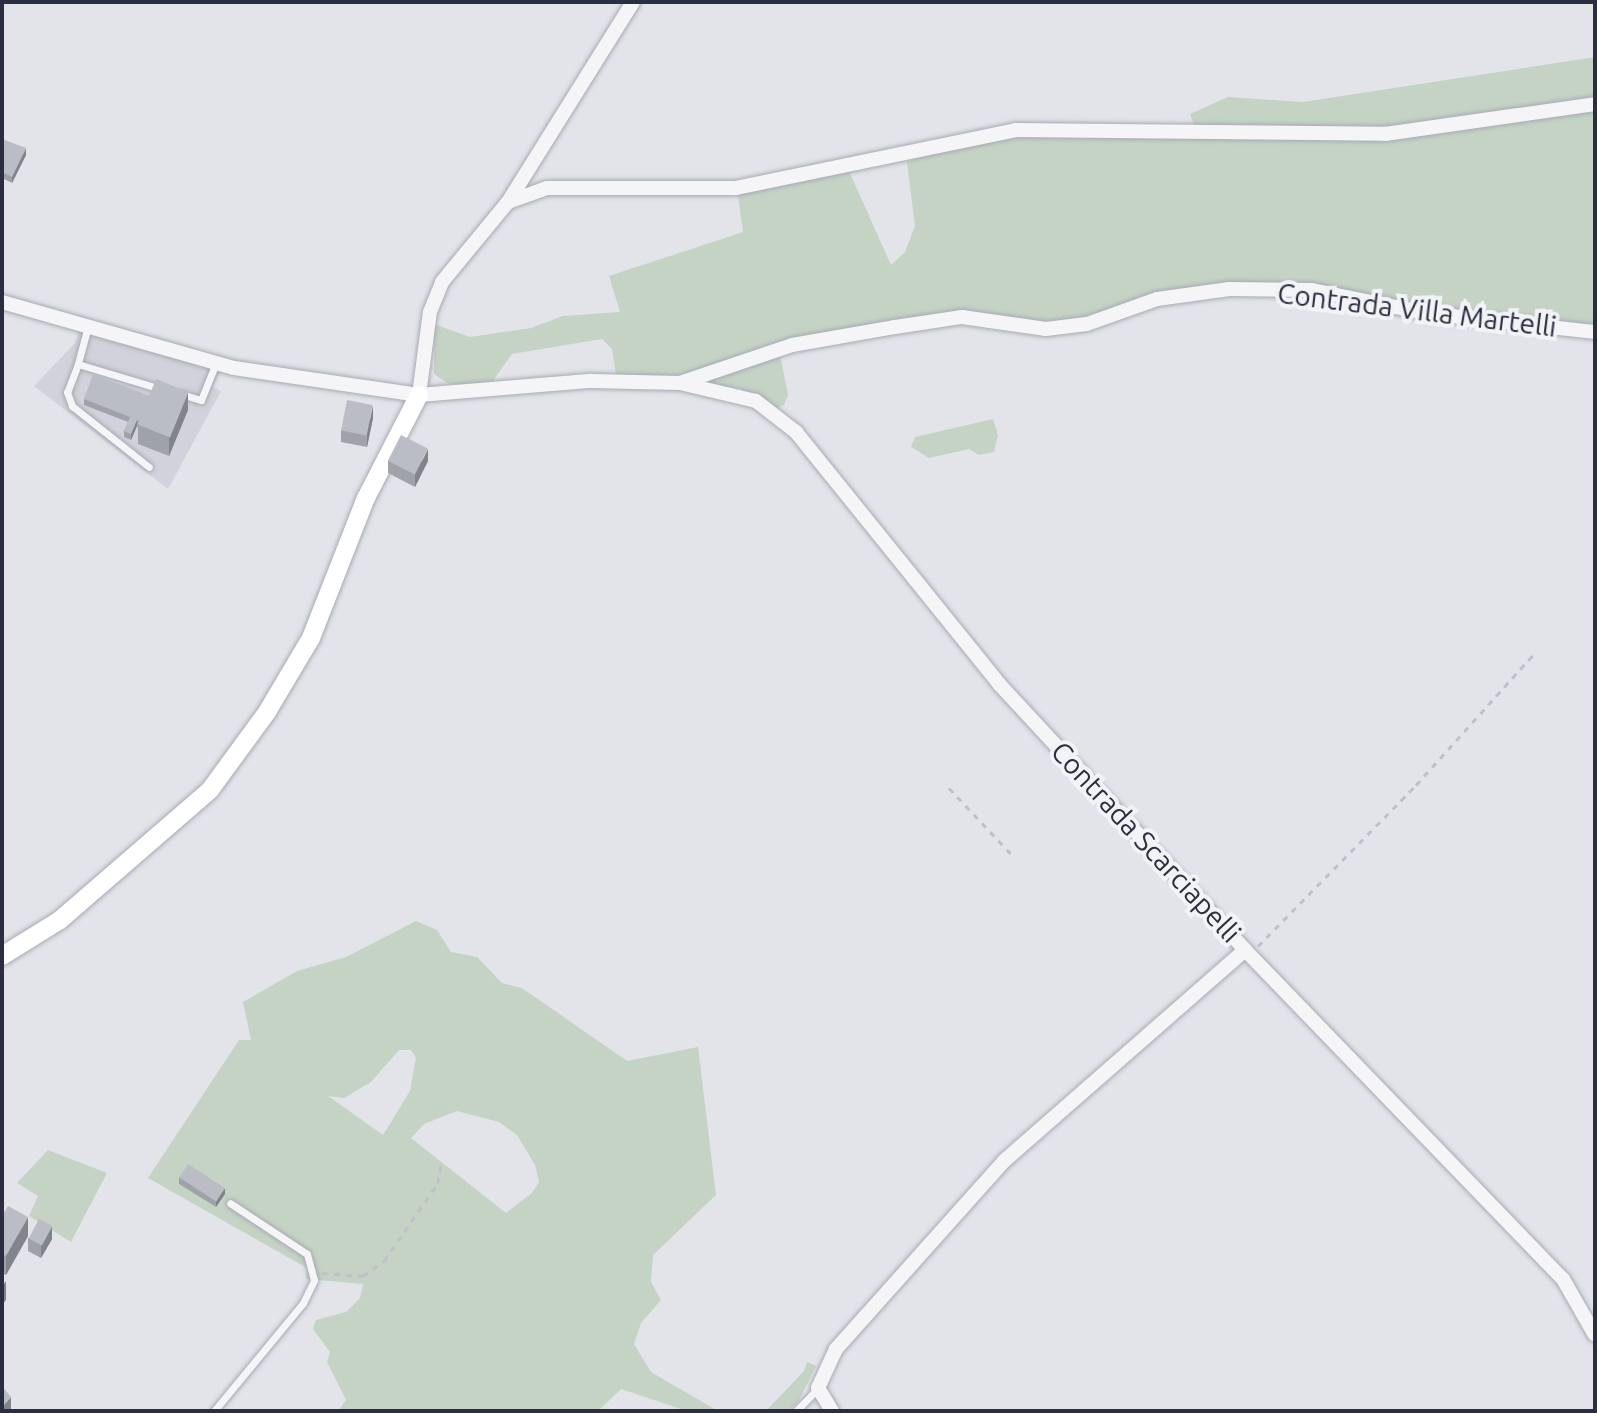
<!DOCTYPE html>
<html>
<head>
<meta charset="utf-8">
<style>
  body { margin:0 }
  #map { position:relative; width:1597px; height:1413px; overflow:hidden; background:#e2e4ea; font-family:Ubuntu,sans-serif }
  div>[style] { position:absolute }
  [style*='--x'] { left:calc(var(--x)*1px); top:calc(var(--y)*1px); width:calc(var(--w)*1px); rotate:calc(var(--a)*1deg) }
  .built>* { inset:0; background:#d1d2db }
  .green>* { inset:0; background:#c5d3c4 }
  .path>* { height:3px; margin-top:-1.5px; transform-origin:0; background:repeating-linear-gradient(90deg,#c0c1c8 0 6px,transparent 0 12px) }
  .roads { filter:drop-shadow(0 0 2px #a7aab4) drop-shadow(0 0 2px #a7aab4) }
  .lane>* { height:7px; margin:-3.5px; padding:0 3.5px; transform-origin:3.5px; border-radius:3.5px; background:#f5f5f8 }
  .street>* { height:14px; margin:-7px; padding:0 7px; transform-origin:7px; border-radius:7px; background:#f5f5f8 }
  .secondary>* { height:18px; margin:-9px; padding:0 9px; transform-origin:9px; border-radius:9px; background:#fff }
  .wall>* { inset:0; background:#a0a2aa }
  .shaded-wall>* { inset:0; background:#82848b }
  .building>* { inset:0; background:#babcc6; transform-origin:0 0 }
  span { translate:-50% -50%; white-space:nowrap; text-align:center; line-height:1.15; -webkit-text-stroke:8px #f2f3f7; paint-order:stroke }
  .street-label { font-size:28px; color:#2b2e41 }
  .frame { position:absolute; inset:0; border:4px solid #2b2e41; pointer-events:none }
</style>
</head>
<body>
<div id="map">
  <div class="built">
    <div style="clip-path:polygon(79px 330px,221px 369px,213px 387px,221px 391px,168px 489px,34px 386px,75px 343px)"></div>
  </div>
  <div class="green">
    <div style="clip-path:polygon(1595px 57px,1595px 329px,1258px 285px,1043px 324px,960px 312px,778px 345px,788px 395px,784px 405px,773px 409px,740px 388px,616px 375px,612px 349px,602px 339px,512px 354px,492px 382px,472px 387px,447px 383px,434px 374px,434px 324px,470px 337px,531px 328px,563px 316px,620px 312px,609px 276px,743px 232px,738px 195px,849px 171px,891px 265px,905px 252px,915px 226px,907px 162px,920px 156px,1027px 135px,1197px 134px,1190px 114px,1228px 97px,1303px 102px)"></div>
    <div style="clip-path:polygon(993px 419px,998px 435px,994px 452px,979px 455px,969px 449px,929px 458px,911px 447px,915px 437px)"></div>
    <div style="clip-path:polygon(evenodd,416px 921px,437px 930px,451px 952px,477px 957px,502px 983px,522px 988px,627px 1061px,698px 1047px,716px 1195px,653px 1255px,651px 1282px,661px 1300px,641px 1323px,634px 1344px,651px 1372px,718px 1411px,687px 1411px,621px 1389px,598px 1411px,338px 1411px,346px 1400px,327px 1362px,330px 1352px,313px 1329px,316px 1320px,346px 1312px,360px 1298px,363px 1284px,306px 1279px,307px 1268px,148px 1178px,239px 1040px,251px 1040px,243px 1002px,297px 971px,346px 957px,416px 921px,399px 1050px,411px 1050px,416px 1058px,410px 1091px,383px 1135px,328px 1096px,344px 1098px,371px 1082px,399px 1050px,416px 921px,457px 1111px,499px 1122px,517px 1135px,535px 1165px,539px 1182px,532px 1193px,506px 1213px,411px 1138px,424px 1124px,457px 1111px)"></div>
    <div style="clip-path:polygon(48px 1150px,107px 1173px,71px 1242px,29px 1216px,38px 1196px,17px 1183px)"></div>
    <div style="clip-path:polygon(807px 1362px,816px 1366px,799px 1400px,789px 1411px,766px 1411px,804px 1371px)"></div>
  </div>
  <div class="path">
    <div style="--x:949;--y:788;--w:95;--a:46.7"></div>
    <div style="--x:1258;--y:946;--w:226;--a:-45.5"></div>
    <div style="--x:1416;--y:785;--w:175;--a:-48"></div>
    <div style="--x:322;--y:1273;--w:41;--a:4.2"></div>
    <div style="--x:363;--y:1276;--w:26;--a:-36"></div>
    <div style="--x:384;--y:1261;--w:95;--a:-55.3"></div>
    <div style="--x:438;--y:1183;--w:19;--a:-81"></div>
  </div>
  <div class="roads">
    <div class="lane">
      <div style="--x:88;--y:326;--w:39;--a:105"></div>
      <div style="--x:78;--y:364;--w:87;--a:16.8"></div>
      <div style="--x:78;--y:364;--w:30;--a:111"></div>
      <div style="--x:67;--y:392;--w:15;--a:70"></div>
      <div style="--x:72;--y:406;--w:98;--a:38.4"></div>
      <div style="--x:181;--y:394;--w:21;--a:17"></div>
      <div style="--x:201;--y:400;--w:40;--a:-68"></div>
      <div style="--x:214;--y:1411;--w:140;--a:-50.5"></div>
      <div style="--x:303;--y:1303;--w:25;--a:-64"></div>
      <div style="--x:314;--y:1280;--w:27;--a:-105"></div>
      <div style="--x:307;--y:1254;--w:92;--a:-146.5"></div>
      <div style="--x:796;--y:1411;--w:32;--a:-46"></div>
    </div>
    <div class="street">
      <div style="--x:508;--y:202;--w:41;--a:-19.7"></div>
      <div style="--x:547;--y:188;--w:189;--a:0"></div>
      <div style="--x:736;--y:188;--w:285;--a:-11.7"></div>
      <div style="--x:1015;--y:130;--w:370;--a:0.6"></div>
      <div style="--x:1385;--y:134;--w:212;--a:-8.1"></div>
      <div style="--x:2;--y:302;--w:241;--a:15.9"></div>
      <div style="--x:234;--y:368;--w:187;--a:8.3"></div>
      <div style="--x:419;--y:395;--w:173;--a:-4.7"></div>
      <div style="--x:591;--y:381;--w:89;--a:1.3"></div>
      <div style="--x:680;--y:383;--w:118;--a:-18.7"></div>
      <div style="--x:792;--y:345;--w:105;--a:-9.9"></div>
      <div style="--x:895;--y:327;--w:68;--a:-8.5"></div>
      <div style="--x:962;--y:317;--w:85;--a:8.1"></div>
      <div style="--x:1046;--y:329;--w:41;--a:-7"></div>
      <div style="--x:1087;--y:324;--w:74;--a:-19.7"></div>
      <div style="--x:1157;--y:299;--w:73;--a:-7.9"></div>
      <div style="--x:1229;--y:289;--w:83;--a:0.7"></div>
      <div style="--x:1312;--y:290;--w:115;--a:11.5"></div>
      <div style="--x:1425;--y:313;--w:171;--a:6.4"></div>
      <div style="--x:680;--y:383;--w:78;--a:13.3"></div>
      <div style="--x:756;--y:401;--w:51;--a:37.8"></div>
      <div style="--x:796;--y:432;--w:324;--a:51.1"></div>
      <div style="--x:999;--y:684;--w:362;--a:47.2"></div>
      <div style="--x:1245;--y:950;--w:458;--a:46"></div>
      <div style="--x:1563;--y:1279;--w:64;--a:60.3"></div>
      <div style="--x:419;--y:395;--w:84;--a:-82.5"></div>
      <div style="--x:430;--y:312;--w:32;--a:-68"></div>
      <div style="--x:442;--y:282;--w:104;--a:-50.5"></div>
      <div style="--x:508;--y:202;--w:236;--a:-58"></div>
      <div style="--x:832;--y:1411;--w:27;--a:-121"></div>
      <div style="--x:818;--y:1388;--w:43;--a:-65.2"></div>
      <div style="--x:836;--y:1349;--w:252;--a:-48.2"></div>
      <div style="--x:1004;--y:1161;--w:320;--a:-41.2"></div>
    </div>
    <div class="secondary">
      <div style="--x:2;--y:956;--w:68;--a:-31.8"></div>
      <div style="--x:60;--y:920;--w:198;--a:-40.9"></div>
      <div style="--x:210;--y:790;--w:97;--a:-53.8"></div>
      <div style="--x:267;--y:712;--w:86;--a:-59.3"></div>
      <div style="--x:311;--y:638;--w:150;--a:-68.6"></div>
      <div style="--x:366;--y:498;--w:116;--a:-62.8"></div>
    </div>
  </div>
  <div class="wall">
    <div style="clip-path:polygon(2px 139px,26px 155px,12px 183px,2px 178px)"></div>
    <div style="clip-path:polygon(84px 399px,188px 410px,169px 456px,138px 444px,138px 427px,137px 426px,131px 440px,124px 437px,124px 431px,128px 422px,84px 405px)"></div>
    <div style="clip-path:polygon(373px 418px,367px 447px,341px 442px,341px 430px)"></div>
    <div style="clip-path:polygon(388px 461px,428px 461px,415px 487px,388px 473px)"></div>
    <div style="clip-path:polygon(179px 1177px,225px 1194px,216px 1207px,179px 1184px)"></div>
    <div style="clip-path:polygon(2px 1216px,28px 1236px,6px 1275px,2px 1273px)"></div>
    <div style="clip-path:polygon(28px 1238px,52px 1239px,41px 1258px,28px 1251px)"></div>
  </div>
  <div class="shaded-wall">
    <div style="clip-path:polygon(26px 148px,26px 155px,12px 183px,12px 177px)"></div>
    <div style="clip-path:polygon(188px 392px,188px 410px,169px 456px,169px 438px)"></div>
    <div style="clip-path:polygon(373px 405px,373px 418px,367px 447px,367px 434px)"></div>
    <div style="clip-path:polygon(137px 420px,137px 426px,131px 440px,131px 434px)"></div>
    <div style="clip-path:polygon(428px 449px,428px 461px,415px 487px,415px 475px)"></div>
    <div style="clip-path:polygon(225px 1188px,225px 1194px,216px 1207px,216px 1201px)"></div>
    <div style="clip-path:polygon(28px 1217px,28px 1236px,6px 1275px,6px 1256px)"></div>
    <div style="clip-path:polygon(52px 1226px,52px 1239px,41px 1258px,41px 1246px)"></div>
    <div style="clip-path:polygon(6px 1281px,6px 1300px,2px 1305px,2px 1287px)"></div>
    <div style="clip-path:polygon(11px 1397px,11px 1411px,2px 1411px,2px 1407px)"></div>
  </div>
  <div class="building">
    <div style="clip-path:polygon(2px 139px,26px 148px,12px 177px,2px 172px)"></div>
    <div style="clip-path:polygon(93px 374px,150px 396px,140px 421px,137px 420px,131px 434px,124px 431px,130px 417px,84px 399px)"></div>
    <div style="left:156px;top:379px;width:35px;height:49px;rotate:22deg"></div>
    <div style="left:347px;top:400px;width:26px;height:31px;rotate:11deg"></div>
    <div style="left:401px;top:435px;width:30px;height:29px;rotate:27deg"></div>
    <div style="left:188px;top:1164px;width:44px;height:16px;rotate:33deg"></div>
    <div style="clip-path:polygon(8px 1206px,28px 1217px,6px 1256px,2px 1254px,2px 1216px)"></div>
    <div style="left:39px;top:1219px;width:15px;height:22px;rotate:28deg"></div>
    <div style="clip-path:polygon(2px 1386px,11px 1397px,2px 1407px)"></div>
  </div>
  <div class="street-label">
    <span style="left:1417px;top:310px;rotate:7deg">Contrada Villa Martelli</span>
    <span style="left:1146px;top:842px;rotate:47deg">Contrada Scarciapelli</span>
  </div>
  <div class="frame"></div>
</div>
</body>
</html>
